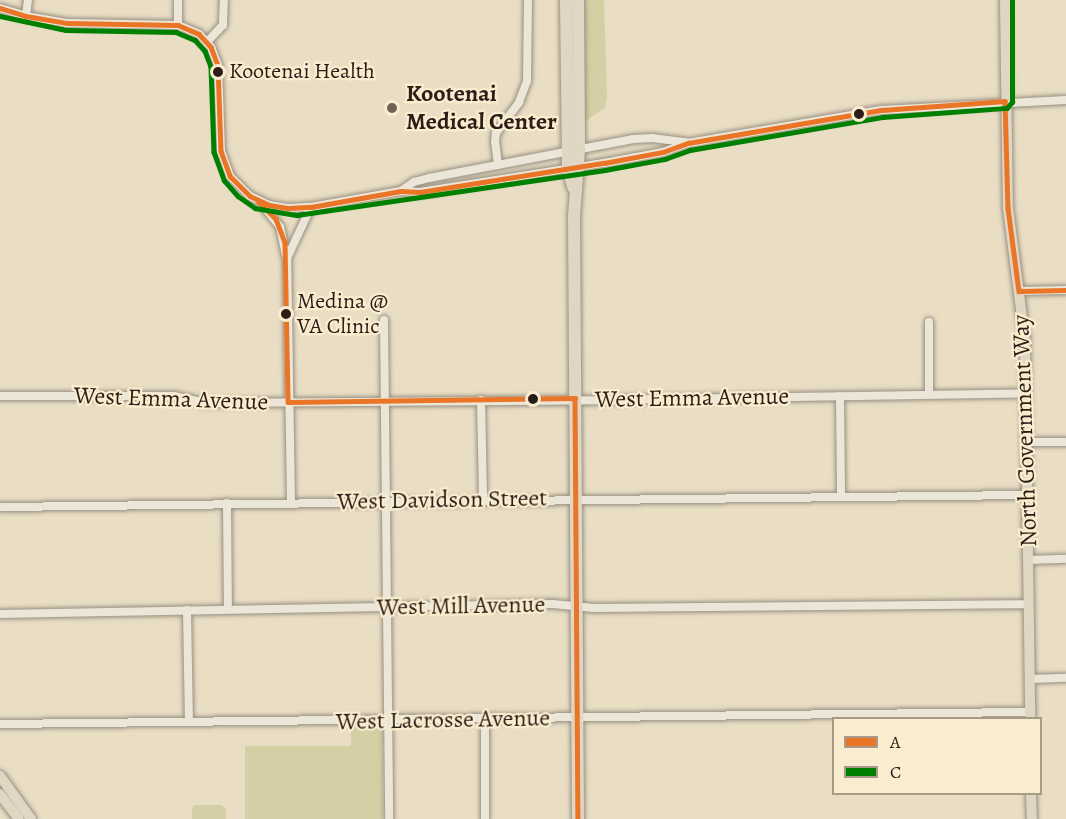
<!DOCTYPE html>
<html>
<head>
<meta charset="utf-8">
<style>
  body { margin:0 }
  #map { position:relative; width:1066px; height:819px; overflow:hidden; background:#e9dec4; font-family:Alegreya,serif }
  div>[style] { position:absolute }
  [style*='--x'] { left:calc(var(--x)*1px); top:calc(var(--y)*1px); width:calc(var(--w)*1px); rotate:calc(var(--a)*1deg) }
  .green>* { inset:0; background:#d4cfa4 }
  .roads { filter:drop-shadow(0 0 2px #978f81) drop-shadow(0 0 2px #978f81) }
  .minor>* { height:8px; margin:-4px; padding:0 4px; transform-origin:4px; border-radius:4px; background:#ece6d9 }
  .major>* { height:10px; margin:-5px; padding:0 5px; transform-origin:5px; border-radius:5px; background:#dfd6c4 }
  .highway>* { height:12px; margin:-6px; padding:0 6px; transform-origin:6px; border-radius:6px; background:#dfd6c4 }
  .bus-1>* { height:4.5px; margin:-2.25px; padding:0 2.25px; transform-origin:2.25px; border-radius:2.25px; background:#ea7526 }
  .bus-2>* { height:4.5px; margin:-2.25px; padding:0 2.25px; transform-origin:2.25px; border-radius:2.25px; background:#008000 }
  .dots>* { width:16px; height:16px; translate:-50% -50%; box-sizing:border-box; border:3px solid #faedcf; border-radius:50% }
  span { translate:-50% -50%; white-space:nowrap; text-align:center; line-height:1.15; -webkit-text-stroke:4.5px #faedcf; paint-order:stroke }
  .bus-label { font-size:22px; color:#2b1e19 }
  .left { translate:0 -50%; text-align:left }
  .poi-label { font-size:24px; color:#2b1e19; font-weight:700 }
  .street-label { font-size:24px; color:#2b1e19 }
  .legend { position:absolute; left:832px; top:717px; width:210px; height:78px; box-sizing:border-box; background:#faedcf; border:2px solid #a79a86; margin:0; padding:8px 10px; list-style:none; font-size:18px; color:#2b1e19 }
  .legend li { display:flex; align-items:center; gap:12px; height:30px }
  .legend b { width:30px; border:2px solid #a79a86 }
</style>
</head>
<body>
<div id="map">
  <div class="green">
    <div style="clip-path:polygon(584px 0,604px 0,607px 97px,605px 108px,583px 123px)"></div>
    <div style="clip-path:polygon(351px 727px,382px 727px,383px 819px,245px 819px,245px 746px,351px 746px)"></div>
    <div style="clip-path:polygon(195px 805px,221px 805px,226px 808px,226px 819px,192px 819px,192px 809px)"></div>
  </div>
  <div class="roads">
    <div class="minor">
      <div style="--x:178;--y:0;--w:25;--a:90"></div>
      <div style="--x:0;--y:8;--w:27;--a:17"></div>
      <div style="--x:26;--y:16;--w:42;--a:9.7"></div>
      <div style="--x:67;--y:23;--w:111;--a:1"></div>
      <div style="--x:178;--y:25;--w:23;--a:23"></div>
      <div style="--x:199;--y:34;--w:18;--a:47"></div>
      <div style="--x:211;--y:47;--w:19;--a:69"></div>
      <div style="--x:218;--y:65;--w:86;--a:88"></div>
      <div style="--x:221;--y:151;--w:27;--a:70"></div>
      <div style="--x:230;--y:176;--w:28;--a:45"></div>
      <div style="--x:250;--y:196;--w:21;--a:25"></div>
      <div style="--x:269;--y:205;--w:20;--a:9"></div>
      <div style="--x:289;--y:208;--w:22;--a:-3"></div>
      <div style="--x:311;--y:207;--w:91;--a:-10.1"></div>
      <div style="--x:401;--y:191;--w:19;--a:3"></div>
      <div style="--x:420;--y:192;--w:186;--a:-9"></div>
      <div style="--x:604;--y:163;--w:60;--a:-10.6"></div>
      <div style="--x:663;--y:152;--w:27;--a:-20"></div>
      <div style="--x:688;--y:143;--w:197;--a:-9.7"></div>
      <div style="--x:882;--y:110;--w:184;--a:-3.1"></div>
      <div style="--x:26;--y:16;--w:16;--a:-83"></div>
      <div style="--x:207;--y:42;--w:23;--a:-47"></div>
      <div style="--x:223;--y:25;--w:25;--a:-88"></div>
      <div style="--x:498;--y:165;--w:23;--a:-97"></div>
      <div style="--x:495;--y:142;--w:9;--a:-84"></div>
      <div style="--x:496;--y:133;--w:39;--a:-53"></div>
      <div style="--x:519;--y:102;--w:22;--a:-69"></div>
      <div style="--x:527;--y:81;--w:81;--a:-89.3"></div>
      <div style="--x:401;--y:191;--w:16;--a:-35"></div>
      <div style="--x:414;--y:182;--w:16;--a:-15"></div>
      <div style="--x:429;--y:178;--w:208;--a:-10.8"></div>
      <div style="--x:633;--y:139;--w:19;--a:-3"></div>
      <div style="--x:652;--y:138;--w:34;--a:7"></div>
      <div style="--x:262;--y:204;--w:29;--a:52"></div>
      <div style="--x:280;--y:227;--w:30;--a:78"></div>
      <div style="--x:1019;--y:291;--w:47;--a:-1.2"></div>
      <div style="--x:384;--y:320;--w:499;--a:89.4"></div>
      <div style="--x:929;--y:322;--w:72;--a:90"></div>
      <div style="--x:0;--y:396;--w:174;--a:0"></div>
      <div style="--x:174;--y:396;--w:33;--a:12"></div>
      <div style="--x:206;--y:403;--w:393;--a:-0.4"></div>
      <div style="--x:599;--y:400;--w:427;--a:-0.9"></div>
      <div style="--x:840;--y:396;--w:101;--a:89.4"></div>
      <div style="--x:481;--y:400;--w:99;--a:88.8"></div>
      <div style="--x:1027;--y:442;--w:39;--a:0"></div>
      <div style="--x:291;--y:502;--w:244;--a:-90.9"></div>
      <div style="--x:287;--y:258;--w:56;--a:-64.8"></div>
      <div style="--x:227;--y:503;--w:106;--a:89.5"></div>
      <div style="--x:0;--y:507;--w:1027;--a:-0.67"></div>
      <div style="--x:1028;--y:560;--w:38;--a:-2"></div>
      <div style="--x:187;--y:610;--w:112;--a:89"></div>
      <div style="--x:0;--y:614;--w:553;--a:-1.04"></div>
      <div style="--x:553;--y:604;--w:41;--a:5.6"></div>
      <div style="--x:594;--y:608;--w:435;--a:-0.5"></div>
      <div style="--x:1030;--y:679;--w:36;--a:-2"></div>
      <div style="--x:485;--y:720;--w:99;--a:90"></div>
      <div style="--x:0;--y:724;--w:1030;--a:-0.67"></div>
    </div>
    <div class="major">
      <div style="--x:1005;--y:0;--w:208;--a:89.2"></div>
      <div style="--x:1008;--y:208;--w:134;--a:82.7"></div>
      <div style="--x:1025;--y:341;--w:377;--a:89.2"></div>
      <div style="--x:0;--y:776;--w:53;--a:54.2"></div>
      <div style="--x:0;--y:794;--w:31;--a:53"></div>
      <div style="--x:1031;--y:794;--w:25;--a:88"></div>
    </div>
    <div class="highway">
      <div style="--x:566;--y:0;--w:168;--a:89.3"></div>
      <div style="--x:568;--y:168;--w:20;--a:75"></div>
      <div style="--x:578;--y:0;--w:150;--a:89.6"></div>
      <div style="--x:579;--y:150;--w:66;--a:94.3"></div>
      <div style="--x:574;--y:216;--w:603;--a:89.62"></div>
    </div>
  </div>
  <div class="bus-1">
    <div style="--x:0;--y:8;--w:27;--a:17"></div>
    <div style="--x:26;--y:16;--w:42;--a:9.7"></div>
    <div style="--x:67;--y:23;--w:111;--a:1"></div>
    <div style="--x:178;--y:25;--w:23;--a:23"></div>
    <div style="--x:199;--y:34;--w:18;--a:47"></div>
    <div style="--x:211;--y:47;--w:19;--a:69"></div>
    <div style="--x:218;--y:65;--w:86;--a:88"></div>
    <div style="--x:221;--y:151;--w:27;--a:70"></div>
    <div style="--x:230;--y:176;--w:28;--a:45"></div>
    <div style="--x:250;--y:196;--w:21;--a:25"></div>
    <div style="--x:269;--y:205;--w:20;--a:9"></div>
    <div style="--x:289;--y:208;--w:22;--a:-3"></div>
    <div style="--x:311;--y:207;--w:91;--a:-10.1"></div>
    <div style="--x:401;--y:191;--w:19;--a:3"></div>
    <div style="--x:420;--y:192;--w:186;--a:-9"></div>
    <div style="--x:604;--y:163;--w:60;--a:-10.6"></div>
    <div style="--x:663;--y:152;--w:27;--a:-20"></div>
    <div style="--x:688;--y:143;--w:197;--a:-9.7"></div>
    <div style="--x:882;--y:110;--w:123;--a:-4.2"></div>
    <div style="--x:1005;--y:101;--w:107;--a:88.4"></div>
    <div style="--x:1008;--y:208;--w:84;--a:82.5"></div>
    <div style="--x:1019;--y:291;--w:47;--a:-1.2"></div>
    <div style="--x:258;--y:201;--w:25;--a:45"></div>
    <div style="--x:276;--y:219;--w:26;--a:69"></div>
    <div style="--x:285;--y:243;--w:159;--a:88.9"></div>
    <div style="--x:288;--y:402;--w:287;--a:-0.8"></div>
    <div style="--x:575;--y:398;--w:421;--a:89.6"></div>
  </div>
  <div class="bus-2">
    <div style="--x:0;--y:16;--w:67;--a:12"></div>
    <div style="--x:66;--y:30;--w:110;--a:1"></div>
    <div style="--x:176;--y:32;--w:21;--a:23"></div>
    <div style="--x:195;--y:40;--w:15;--a:48"></div>
    <div style="--x:205;--y:51;--w:17;--a:69"></div>
    <div style="--x:211;--y:67;--w:85;--a:88"></div>
    <div style="--x:214;--y:152;--w:30;--a:70"></div>
    <div style="--x:224;--y:180;--w:21;--a:49"></div>
    <div style="--x:238;--y:196;--w:21;--a:35"></div>
    <div style="--x:255;--y:208;--w:43;--a:9.5"></div>
    <div style="--x:297;--y:215;--w:311;--a:-8.3"></div>
    <div style="--x:605;--y:170;--w:61;--a:-10.4"></div>
    <div style="--x:665;--y:159;--w:27;--a:-20"></div>
    <div style="--x:690;--y:150;--w:196;--a:-9.7"></div>
    <div style="--x:883;--y:117;--w:124;--a:-4.2"></div>
    <div style="--x:1007;--y:108;--w:8;--a:-50"></div>
    <div style="--x:1012;--y:102;--w:102;--a:-90"></div>
  </div>
  <div class="dots">
    <div style="left:218px;top:72px;background:#2b1e19"></div>
    <div style="left:392px;top:108px;background:#6e6155"></div>
    <div style="left:859px;top:114px;background:#2b1e19"></div>
    <div style="left:286px;top:314px;background:#2b1e19"></div>
    <div style="left:533px;top:399px;background:#2b1e19"></div>
  </div>
  <div class="bus-label">
    <span class="left" style="left:229px;top:72px">Kootenai Health</span>
    <span class="left" style="left:297px;top:314px">Medina @<br>VA Clinic</span>
  </div>
  <div class="poi-label">
    <span class="left" style="left:406px;top:108px">Kootenai<br>Medical Center</span>
  </div>
  <div class="street-label">
    <span style="left:692px;top:398px;rotate:-1deg">West Emma Avenue</span>
    <span style="left:171px;top:399px;rotate:2deg">West Emma Avenue</span>
    <span style="left:1025px;top:431px;rotate:-92deg">North Government Way</span>
    <span style="left:442px;top:500px;rotate:-1deg">West Davidson Street</span>
    <span style="left:461px;top:606px;rotate:-1deg">West Mill Avenue</span>
    <span style="left:443px;top:720px;rotate:-1deg">West Lacrosse Avenue</span>
  </div>
  <ul class="legend">
  <li><b style="height:8px;background:#ea7526"></b>A</li>
  <li><b style="height:8px;background:#008000"></b>C</li>
  </ul>
</div>
</body>
</html>
